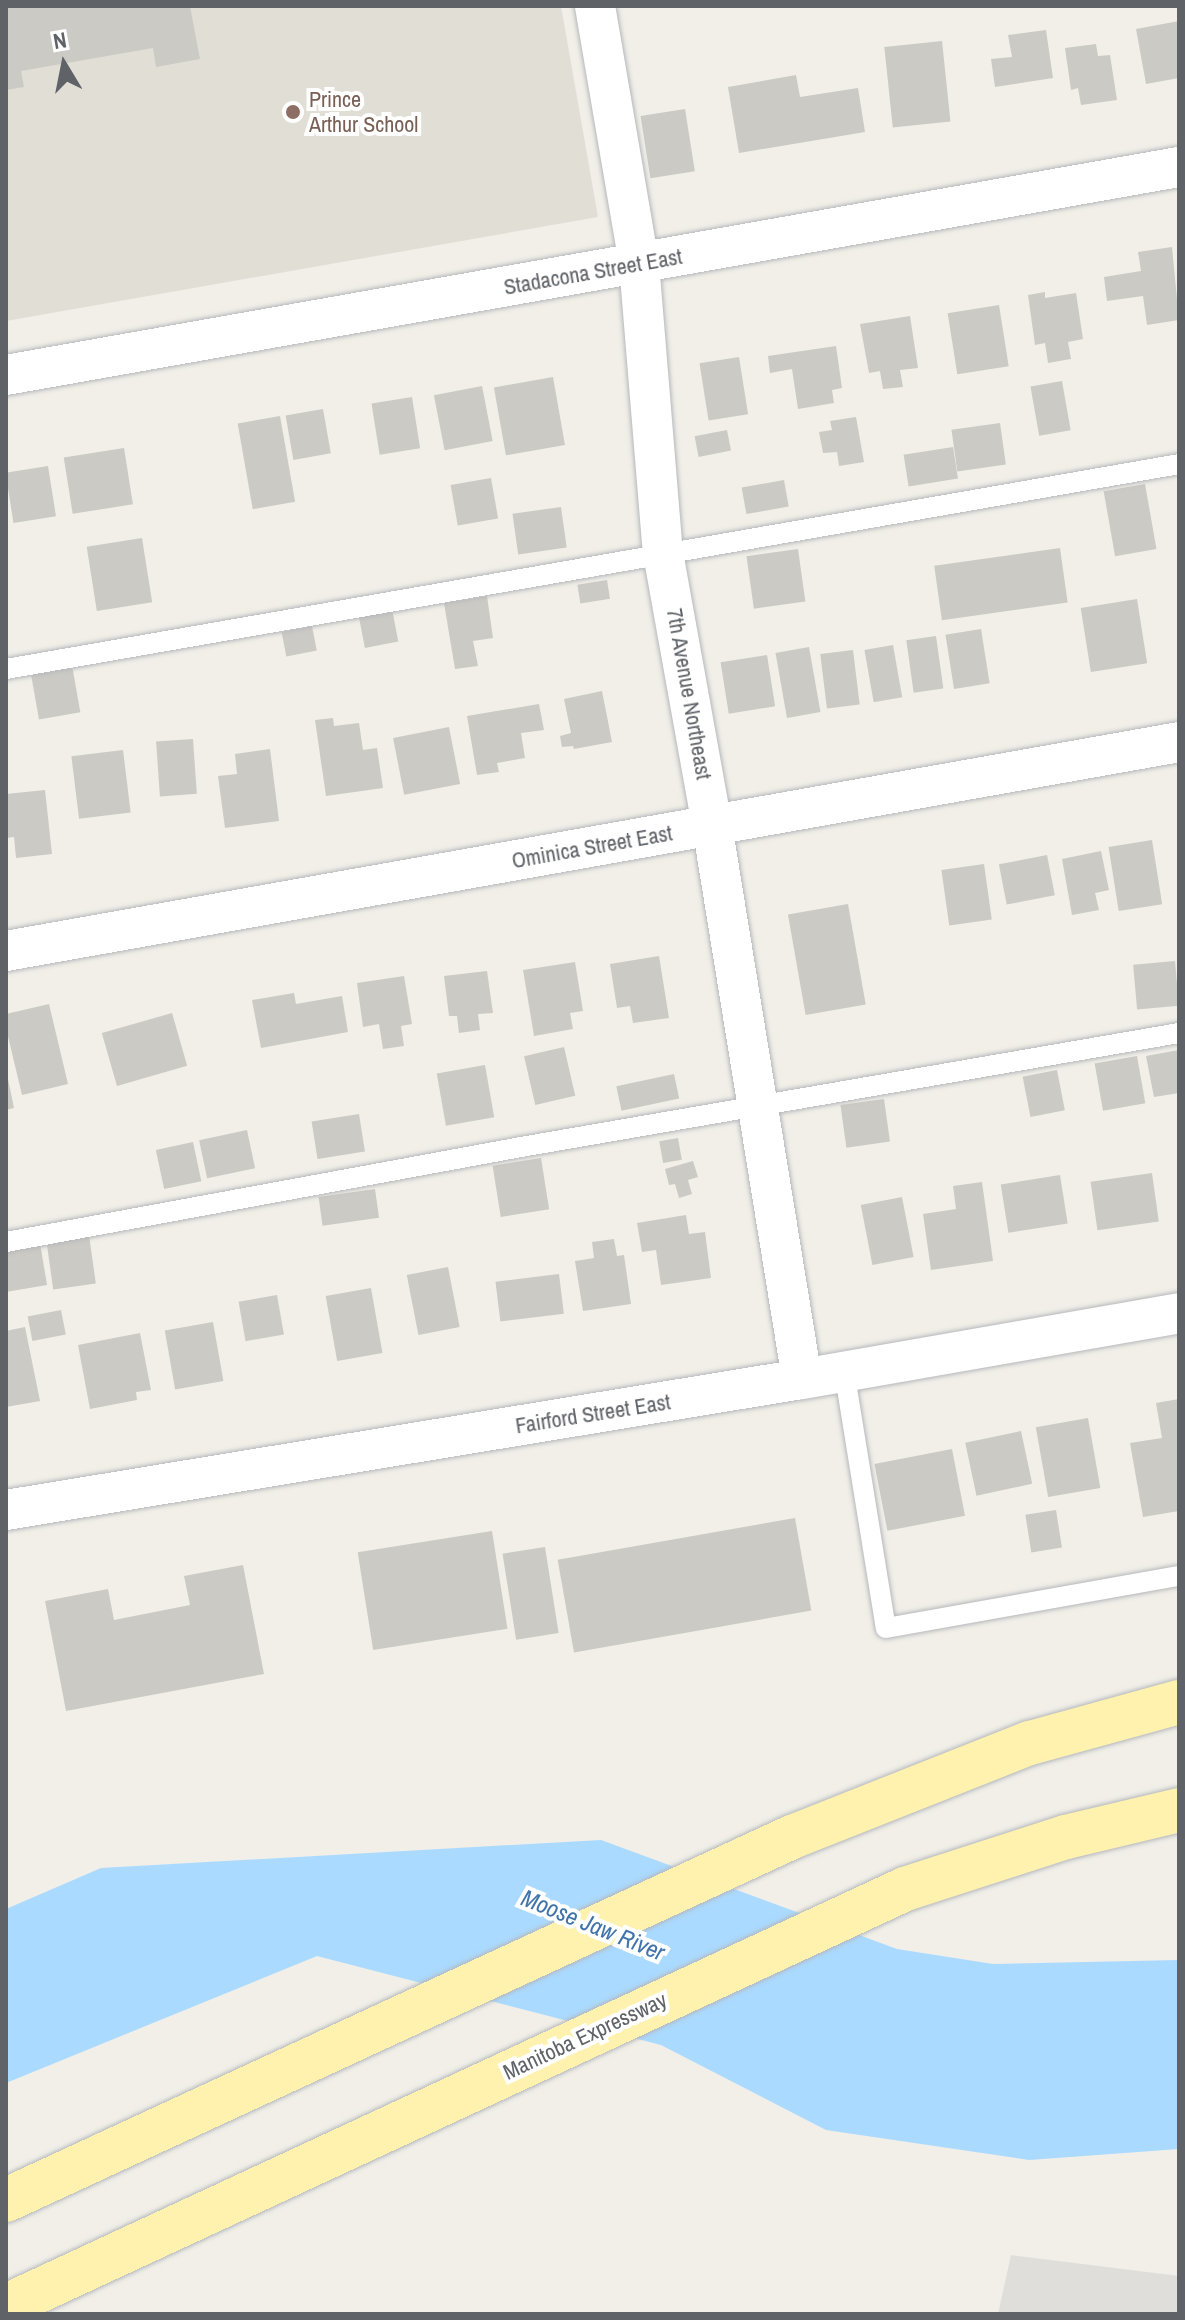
<!DOCTYPE html>
<html>
<head>
<meta charset="utf-8">
<style>
  body { margin:0 }
  #map { position:relative; width:1185px; height:2320px; overflow:hidden; background:#f1efe8; font-family:"Archivo Narrow",sans-serif }
  div>[style] { position:absolute }
  [style*='--x'] { left:calc(var(--x)*1px); top:calc(var(--y)*1px); width:calc(var(--w)*1px); rotate:calc(var(--a)*1deg) }
  .industrial>* { inset:0; background:#e0deda }
  .education>* { inset:0; background:#e1ded6 }
  .water>* { inset:0; background:#aadaff }
  .building>* { inset:0; background:#cccac5; transform-origin:0 0 }
  .roads { filter:drop-shadow(0 0 2px #b5b8bc) drop-shadow(0 0 2px #b5b8bc) }
  .service>* { height:20px; margin:-10px; padding:0 10px; transform-origin:10px; border-radius:10px; background:#fff }
  .minor>* { height:40px; margin:-20px; padding:0 20px; transform-origin:20px; border-radius:20px; background:#fff }
  .primary>* { height:44px; margin:-22px; padding:0 22px; transform-origin:22px; border-radius:22px; background:#fff2af }
  .dots>* { width:22px; height:22px; translate:-50% -50%; box-sizing:border-box; border:4px solid #fff; border-radius:50% }
  span { translate:-50% -50%; white-space:nowrap; text-align:center; line-height:1.15; -webkit-text-stroke:8px #fff; paint-order:stroke }
  .education-label { font-size:22px; color:#785e54 }
  .left { translate:0 -50%; text-align:left }
  .street-label { font-size:22px; color:#5f6368 }
  .water-label { font-size:24px; color:#4174aa; font-style:italic }
  .frame { position:absolute; inset:0; border:8px solid #5f6368; pointer-events:none }
  .north { position:absolute; left:24px; top:24px; width:80px; height:80px; -webkit-text-stroke:6px #fff; paint-order:stroke; rotate:350deg; font-size:22px; font-weight:700; line-height:32px; text-align:center; color:#5f6368 }
  .north::after { content:''; display:block; margin:auto; width:28px; height:36px; background:#5f6368; clip-path:polygon(50% 0,100% 100%,50% 72%,0 100%) }
</style>
</head>
<body>
<div id="map">
  <div class="industrial">
    <div style="clip-path:polygon(1011px 2255px,1179px 2276px,1179px 2314px,998px 2314px)"></div>
  </div>
  <div class="education">
    <div style="clip-path:polygon(6px 6px,561px 6px,598px 217px,6px 321px)"></div>
  </div>
  <div class="water">
    <div style="clip-path:polygon(601px 1840px,897px 1949px,993px 1964px,1179px 1960px,1179px 2149px,1029px 2160px,826px 2130px,661px 2045px,317px 1956px,6px 2083px,6px 1909px,101px 1868px)"></div>
  </div>
  <div class="building">
    <div style="clip-path:polygon(6px 6px,190px 6px,200px 59px,156px 67px,153px 48px,21px 71px,24px 87px,6px 90px)"></div>
    <div style="clip-path:polygon(1179px 21px,1179px 78px,1146px 84px,1136px 29px)"></div>
    <div style="clip-path:polygon(1046px 30px,1053px 78px,995px 87px,991px 59px,1012px 57px,1008px 35px)"></div>
    <div style="left:942px;top:41px;width:81px;height:58px;rotate:84deg"></div>
    <div style="clip-path:polygon(1096px 44px,1098px 56px,1110px 55px,1117px 100px,1081px 105px,1078px 88px,1071px 90px,1065px 48px)"></div>
    <div style="clip-path:polygon(796px 75px,800px 97px,858px 88px,865px 132px,739px 153px,728px 87px)"></div>
    <div style="left:685px;top:109px;width:63px;height:45px;rotate:81deg"></div>
    <div style="clip-path:polygon(1172px 247px,1179px 320px,1147px 325px,1143px 296px,1107px 301px,1104px 277px,1141px 271px,1138px 252px)"></div>
    <div style="clip-path:polygon(1045px 292px,1045px 298px,1076px 293px,1083px 339px,1068px 342px,1071px 359px,1048px 363px,1045px 343px,1035px 345px,1028px 295px)"></div>
    <div style="left:999px;top:305px;width:62px;height:52px;rotate:81deg"></div>
    <div style="clip-path:polygon(910px 316px,918px 368px,900px 370px,903px 387px,883px 389px,880px 371px,869px 373px,860px 324px)"></div>
    <div style="clip-path:polygon(836px 346px,842px 388px,832px 390px,834px 403px,798px 409px,792px 369px,770px 373px,768px 356px)"></div>
    <div style="left:739px;top:357px;width:58px;height:40px;rotate:81deg"></div>
    <div style="left:553px;top:377px;width:69px;height:60px;rotate:80deg"></div>
    <div style="left:1062px;top:381px;width:50px;height:32px;rotate:80deg"></div>
    <div style="left:482px;top:386px;width:56px;height:49px;rotate:79deg"></div>
    <div style="left:412px;top:397px;width:52px;height:41px;rotate:81deg"></div>
    <div style="left:323px;top:409px;width:45px;height:38px;rotate:80deg"></div>
    <div style="left:280px;top:416px;width:87px;height:43px;rotate:80deg"></div>
    <div style="clip-path:polygon(856px 417px,864px 462px,839px 466px,837px 452px,823px 453px,819px 432px,832px 430px,830px 421px)"></div>
    <div style="left:1000px;top:423px;width:42px;height:49px;rotate:82deg"></div>
    <div style="left:727px;top:430px;width:21px;height:33px;rotate:79deg"></div>
    <div style="left:953px;top:447px;width:32px;height:50px;rotate:81deg"></div>
    <div style="left:124px;top:448px;width:57px;height:61px;rotate:81deg"></div>
    <div style="left:48px;top:466px;width:51px;height:43px;rotate:81deg"></div>
    <div style="left:491px;top:478px;width:41px;height:41px;rotate:80deg"></div>
    <div style="left:784px;top:480px;width:27px;height:43px;rotate:80deg"></div>
    <div style="left:1145px;top:484px;width:66px;height:42px;rotate:80deg"></div>
    <div style="left:561px;top:507px;width:41px;height:49px;rotate:82deg"></div>
    <div style="left:142px;top:538px;width:65px;height:56px;rotate:81deg"></div>
    <div style="left:1060px;top:548px;width:55px;height:127px;rotate:82deg"></div>
    <div style="left:798px;top:549px;width:53px;height:52px;rotate:82deg"></div>
    <div style="left:607px;top:580px;width:19px;height:30px;rotate:81deg"></div>
    <div style="clip-path:polygon(487px 596px,493px 638px,473px 641px,478px 666px,455px 669px,444px 603px)"></div>
    <div style="left:1137px;top:599px;width:65px;height:57px;rotate:81deg"></div>
    <div style="left:392px;top:609px;width:33px;height:34px;rotate:79deg"></div>
    <div style="left:312px;top:626px;width:25px;height:31px;rotate:79deg"></div>
    <div style="left:981px;top:629px;width:55px;height:36px;rotate:81deg"></div>
    <div style="left:936px;top:636px;width:53px;height:30px;rotate:82deg"></div>
    <div style="left:893px;top:645px;width:53px;height:29px;rotate:80deg"></div>
    <div style="left:809px;top:647px;width:66px;height:34px;rotate:80deg"></div>
    <div style="left:853px;top:650px;width:55px;height:33px;rotate:83deg"></div>
    <div style="left:767px;top:655px;width:52px;height:47px;rotate:81deg"></div>
    <div style="left:72px;top:665px;width:48px;height:42px;rotate:80deg"></div>
    <div style="clip-path:polygon(602px 691px,612px 742px,574px 749px,573px 746px,562px 747px,560px 736px,571px 733px,564px 699px)"></div>
    <div style="clip-path:polygon(539px 704px,544px 730px,521px 733px,525px 758px,497px 763px,499px 772px,477px 775px,467px 716px)"></div>
    <div style="clip-path:polygon(333px 718px,334px 726px,359px 723px,363px 750px,377px 748px,383px 788px,326px 796px,315px 720px)"></div>
    <div style="left:449px;top:727px;width:58px;height:57px;rotate:79deg"></div>
    <div style="left:193px;top:739px;width:55px;height:37px;rotate:86deg"></div>
    <div style="clip-path:polygon(270px 749px,279px 821px,225px 828px,218px 776px,237px 774px,235px 754px)"></div>
    <div style="left:123px;top:750px;width:63px;height:52px;rotate:83deg"></div>
    <div style="clip-path:polygon(45px 790px,52px 854px,16px 858px,14px 837px,6px 838px,6px 794px)"></div>
    <div style="left:1152px;top:840px;width:65px;height:44px;rotate:81deg"></div>
    <div style="clip-path:polygon(1101px 851px,1109px 890px,1095px 893px,1099px 910px,1072px 915px,1062px 859px)"></div>
    <div style="left:1047px;top:855px;width:41px;height:49px;rotate:79deg"></div>
    <div style="left:984px;top:864px;width:56px;height:43px;rotate:82deg"></div>
    <div style="left:848px;top:904px;width:102px;height:61px;rotate:80deg"></div>
    <div style="clip-path:polygon(659px 956px,669px 1018px,633px 1023px,630px 1006px,617px 1008px,610px 964px)"></div>
    <div style="left:1175px;top:961px;width:45px;height:42px;rotate:85deg"></div>
    <div style="clip-path:polygon(575px 962px,583px 1011px,570px 1013px,573px 1029px,534px 1036px,523px 970px)"></div>
    <div style="clip-path:polygon(487px 971px,493px 1013px,478px 1014px,480px 1030px,459px 1033px,457px 1016px,449px 1016px,444px 976px)"></div>
    <div style="clip-path:polygon(404px 976px,412px 1024px,401px 1026px,404px 1046px,383px 1049px,379px 1024px,363px 1027px,357px 983px)"></div>
    <div style="clip-path:polygon(294px 993px,296px 1004px,342px 996px,348px 1032px,261px 1048px,252px 1000px)"></div>
    <div style="clip-path:polygon(49px 1004px,68px 1084px,22px 1095px,6px 1028px,6px 1014px)"></div>
    <div style="left:172px;top:1013px;width:55px;height:73px;rotate:74deg"></div>
    <div style="left:564px;top:1047px;width:50px;height:41px;rotate:77deg"></div>
    <div style="clip-path:polygon(1179px 1050px,1179px 1093px,1154px 1097px,1146px 1056px)"></div>
    <div style="left:1137px;top:1056px;width:48px;height:43px;rotate:80deg"></div>
    <div style="left:485px;top:1065px;width:53px;height:49px;rotate:80deg"></div>
    <div style="clip-path:polygon(6px 1069px,14px 1108px,6px 1110px)"></div>
    <div style="left:1057px;top:1070px;width:41px;height:35px;rotate:79deg"></div>
    <div style="left:674px;top:1074px;width:25px;height:59px;rotate:78deg"></div>
    <div style="left:884px;top:1099px;width:43px;height:44px;rotate:82deg"></div>
    <div style="left:359px;top:1114px;width:38px;height:48px;rotate:81deg"></div>
    <div style="left:247px;top:1130px;width:39px;height:49px;rotate:78deg"></div>
    <div style="left:678px;top:1138px;width:22px;height:19px;rotate:80deg"></div>
    <div style="left:193px;top:1142px;width:40px;height:38px;rotate:78deg"></div>
    <div style="left:541px;top:1158px;width:52px;height:49px;rotate:81deg"></div>
    <div style="clip-path:polygon(693px 1161px,698px 1177px,688px 1180px,692px 1194px,679px 1198px,675px 1184px,669px 1185px,665px 1169px)"></div>
    <div style="left:1152px;top:1173px;width:49px;height:62px;rotate:82deg"></div>
    <div style="left:1060px;top:1175px;width:49px;height:60px;rotate:81deg"></div>
    <div style="clip-path:polygon(982px 1182px,993px 1261px,931px 1270px,923px 1214px,956px 1209px,953px 1186px)"></div>
    <div style="left:375px;top:1189px;width:29px;height:57px;rotate:82deg"></div>
    <div style="left:902px;top:1197px;width:61px;height:42px;rotate:79deg"></div>
    <div style="clip-path:polygon(686px 1215px,689px 1234px,705px 1232px,711px 1278px,661px 1285px,656px 1250px,642px 1252px,637px 1223px)"></div>
    <div style="left:89px;top:1235px;width:49px;height:43px;rotate:82deg"></div>
    <div style="clip-path:polygon(614px 1239px,617px 1256px,624px 1255px,631px 1304px,583px 1311px,575px 1261px,594px 1258px,592px 1242px)"></div>
    <div style="clip-path:polygon(40px 1243px,47px 1285px,6px 1292px,6px 1249px)"></div>
    <div style="left:448px;top:1267px;width:61px;height:42px;rotate:79deg"></div>
    <div style="left:559px;top:1274px;width:40px;height:64px;rotate:83deg"></div>
    <div style="left:371px;top:1288px;width:66px;height:46px;rotate:80deg"></div>
    <div style="left:277px;top:1295px;width:40px;height:39px;rotate:80deg"></div>
    <div style="left:61px;top:1310px;width:25px;height:34px;rotate:79deg"></div>
    <div style="left:213px;top:1322px;width:60px;height:49px;rotate:80deg"></div>
    <div style="clip-path:polygon(25px 1327px,40px 1401px,6px 1407px,6px 1331px)"></div>
    <div style="clip-path:polygon(140px 1333px,151px 1390px,136px 1392px,137px 1400px,90px 1409px,78px 1345px)"></div>
    <div style="clip-path:polygon(1179px 1399px,1179px 1511px,1143px 1517px,1130px 1443px,1162px 1438px,1156px 1403px)"></div>
    <div style="left:1088px;top:1418px;width:71px;height:53px;rotate:80deg"></div>
    <div style="left:1021px;top:1431px;width:54px;height:57px;rotate:78deg"></div>
    <div style="left:952px;top:1449px;width:68px;height:79px;rotate:79deg"></div>
    <div style="left:1056px;top:1510px;width:38px;height:31px;rotate:81deg"></div>
    <div style="left:795px;top:1518px;width:94px;height:241px;rotate:80deg"></div>
    <div style="left:492px;top:1531px;width:99px;height:136px;rotate:81deg"></div>
    <div style="left:545px;top:1547px;width:87px;height:43px;rotate:81deg"></div>
    <div style="clip-path:polygon(243px 1565px,264px 1674px,66px 1711px,45px 1601px,108px 1589px,114px 1620px,190px 1605px,184px 1576px)"></div>
  </div>
  <div class="roads">
    <div class="service">
      <div style="--x:6;--y:669;--w:1191;--a:-9.91"></div>
      <div style="--x:6;--y:1242;--w:524;--a:-10.45"></div>
      <div style="--x:521;--y:1147;--w:668;--a:-9.83"></div>
      <div style="--x:844;--y:1370;--w:261;--a:80.8"></div>
      <div style="--x:886;--y:1628;--w:298;--a:-10.1"></div>
    </div>
    <div class="minor">
      <div style="--x:595;--y:6;--w:261;--a:80.3"></div>
      <div style="--x:639;--y:263;--w:291;--a:85.3"></div>
      <div style="--x:663;--y:553;--w:276;--a:79.8"></div>
      <div style="--x:712;--y:825;--w:561;--a:80.77"></div>
      <div style="--x:6;--y:375;--w:1191;--a:-10.06"></div>
      <div style="--x:6;--y:951;--w:1191;--a:-10.1"></div>
      <div style="--x:6;--y:1510;--w:807;--a:-9.35"></div>
      <div style="--x:802;--y:1379;--w:383;--a:-9.9"></div>
    </div>
    <div class="primary">
      <div style="--x:6;--y:2200;--w:866;--a:-24.79"></div>
      <div style="--x:792;--y:1837;--w:256;--a:-21.6"></div>
      <div style="--x:1030;--y:1743;--w:155;--a:-15.4"></div>
      <div style="--x:6;--y:2306;--w:991;--a:-24.88"></div>
      <div style="--x:905;--y:1889;--w:169;--a:-17.9"></div>
      <div style="--x:1066;--y:1837;--w:116;--a:-13.4"></div>
    </div>
  </div>
  <div class="dots">
    <div style="left:293px;top:112px;background:#8d6e63"></div>
  </div>
  <div class="education-label">
    <span class="left" style="left:309px;top:112px">Prince<br>Arthur School</span>
  </div>
  <div class="street-label">
    <span style="left:593px;top:272px;rotate:-10deg">Stadacona Street East</span>
    <span style="left:689px;top:694px;rotate:80deg">7th Avenue Northeast</span>
    <span style="left:592px;top:847px;rotate:-10deg">Ominica Street East</span>
    <span style="left:593px;top:1414px;rotate:-9deg">Fairford Street East</span>
    <span style="left:585px;top:2036px;rotate:-25deg">Manitoba Expressway</span>
  </div>
  <div class="water-label">
    <span style="left:593px;top:1925px;rotate:22deg">Moose Jaw River</span>
  </div>
  <div class="frame"></div>
  <div class="north">N</div>
</div>
</body>
</html>
